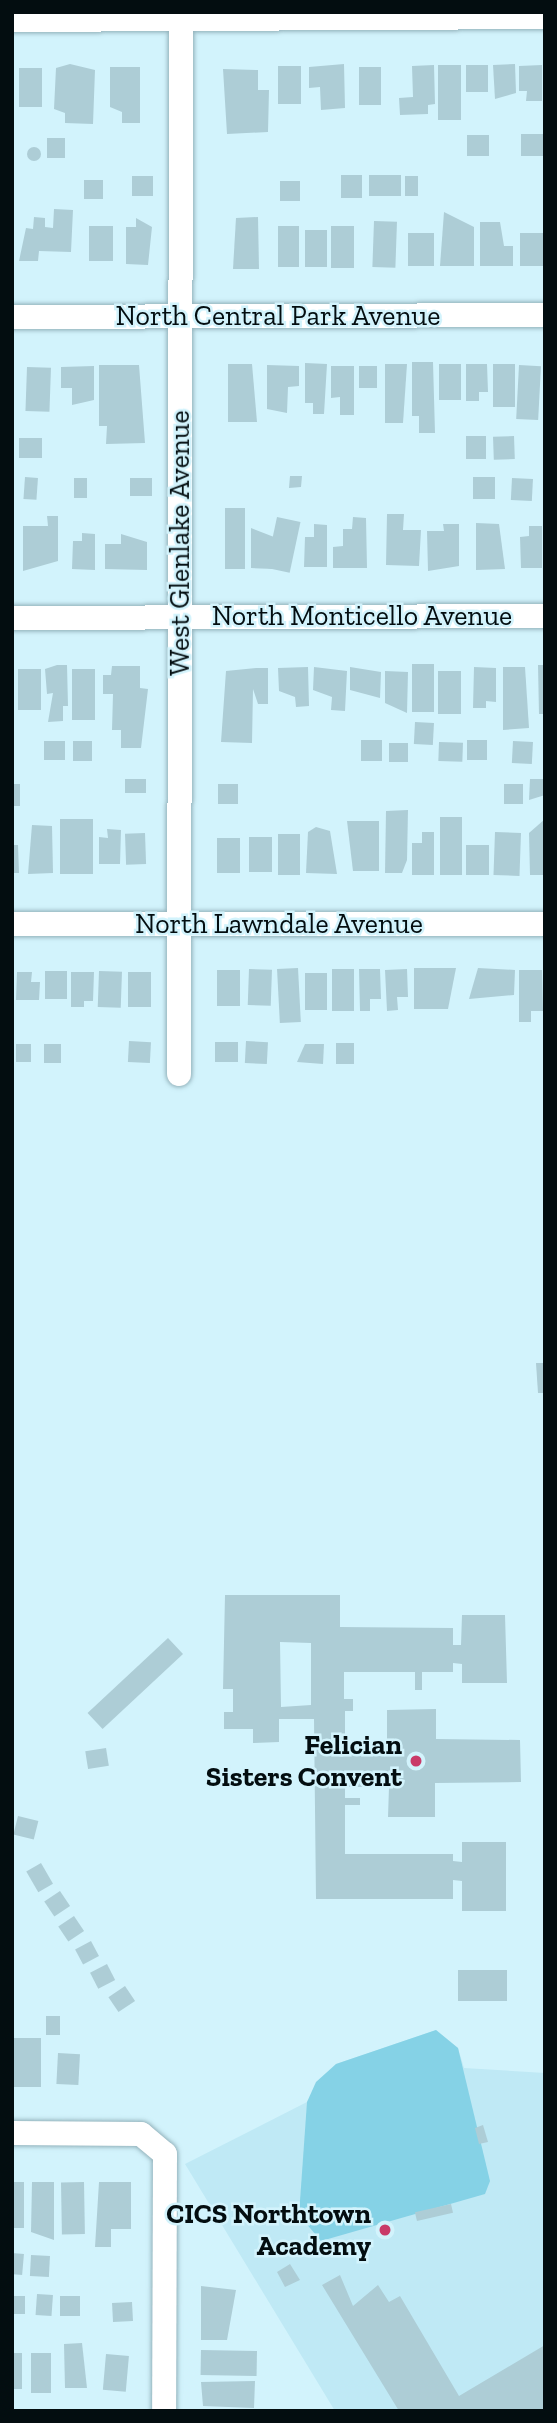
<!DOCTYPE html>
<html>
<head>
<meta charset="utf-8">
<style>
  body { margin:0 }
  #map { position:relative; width:557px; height:2423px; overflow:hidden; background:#d2f3fc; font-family:"Zilla Slab",serif }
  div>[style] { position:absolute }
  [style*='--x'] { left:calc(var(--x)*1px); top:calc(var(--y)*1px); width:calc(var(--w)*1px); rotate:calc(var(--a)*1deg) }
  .built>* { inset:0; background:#bfe9f5 }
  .green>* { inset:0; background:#85d2e6 }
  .building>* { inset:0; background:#adcdd6; transform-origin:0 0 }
  .round { border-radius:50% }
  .roads { filter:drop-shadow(0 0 2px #94b3bc) drop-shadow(0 0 2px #94b3bc) }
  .minor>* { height:24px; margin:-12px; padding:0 12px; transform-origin:12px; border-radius:12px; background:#fff }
  .dots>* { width:19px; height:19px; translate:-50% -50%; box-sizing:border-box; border:4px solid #d2f3fc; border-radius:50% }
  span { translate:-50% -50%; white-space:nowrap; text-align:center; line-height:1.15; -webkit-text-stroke:5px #d2f3fc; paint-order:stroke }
  .street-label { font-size:28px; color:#030d10 }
  .poi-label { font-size:28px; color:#030d10; font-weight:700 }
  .right { translate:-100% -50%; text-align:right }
  .frame { position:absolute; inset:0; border:14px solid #030d10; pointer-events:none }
</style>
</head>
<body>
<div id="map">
  <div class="built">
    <div style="clip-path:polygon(436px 2030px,458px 2048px,464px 2068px,545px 2073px,545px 2411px,335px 2411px,185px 2164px,307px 2102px,336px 2064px)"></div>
  </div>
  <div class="green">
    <div style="clip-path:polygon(436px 2030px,458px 2048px,490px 2181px,485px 2194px,321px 2241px,299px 2215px,307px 2102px,316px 2082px,336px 2064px)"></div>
  </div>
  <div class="building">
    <div style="clip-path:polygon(70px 64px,95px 70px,93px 124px,65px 123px,65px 113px,54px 109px,56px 68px)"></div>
    <div style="clip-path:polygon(344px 64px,345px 108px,321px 110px,320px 87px,309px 88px,309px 67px)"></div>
    <div style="clip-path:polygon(515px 64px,516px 93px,495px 99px,493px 65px)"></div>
    <div style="clip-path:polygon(434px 65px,435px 104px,428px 105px,428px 114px,400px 115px,399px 98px,413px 97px,412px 66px)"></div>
    <div style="left:438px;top:65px;width:23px;height:55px"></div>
    <div style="left:466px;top:65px;width:22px;height:27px"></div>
    <div style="clip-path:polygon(542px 65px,542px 101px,526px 101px,527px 91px,519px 91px,519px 66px)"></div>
    <div style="left:278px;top:66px;width:23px;height:38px"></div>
    <div style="clip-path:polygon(110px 67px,140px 67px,140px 123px,122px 123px,122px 112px,110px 107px)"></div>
    <div style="left:359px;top:67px;width:22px;height:38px"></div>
    <div style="left:19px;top:68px;width:23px;height:39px"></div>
    <div style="clip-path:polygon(223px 69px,258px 70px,258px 90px,269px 90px,268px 132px,227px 134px)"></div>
    <div style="left:521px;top:134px;width:22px;height:22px"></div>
    <div style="left:467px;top:135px;width:22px;height:21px"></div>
    <div style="left:47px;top:138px;width:18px;height:20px"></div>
    <div class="round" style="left:27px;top:147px;width:14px;height:14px"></div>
    <div style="left:341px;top:175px;width:21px;height:23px"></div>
    <div style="left:369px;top:175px;width:32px;height:21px"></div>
    <div style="left:132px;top:176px;width:21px;height:20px"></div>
    <div style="left:405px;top:176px;width:13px;height:20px"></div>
    <div style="left:84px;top:180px;width:19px;height:19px"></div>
    <div style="left:280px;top:181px;width:20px;height:20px"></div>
    <div style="clip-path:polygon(54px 209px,73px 210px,71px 252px,39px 251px,38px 261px,19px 261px,26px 228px,33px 229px,34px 217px,45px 218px,45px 227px,53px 228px)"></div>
    <div style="clip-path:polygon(444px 212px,474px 227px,474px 266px,440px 266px)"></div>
    <div style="clip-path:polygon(258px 217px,259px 269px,233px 269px,236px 218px)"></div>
    <div style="clip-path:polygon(136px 218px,152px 227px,148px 265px,126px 264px,126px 227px,136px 227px)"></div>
    <div style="left:374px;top:221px;width:23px;height:46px;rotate:2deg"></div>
    <div style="clip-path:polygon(480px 222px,500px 222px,504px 246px,513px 246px,513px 266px,480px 266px)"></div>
    <div style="left:89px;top:226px;width:24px;height:35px"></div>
    <div style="left:278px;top:226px;width:21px;height:41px"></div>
    <div style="left:331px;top:226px;width:23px;height:42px"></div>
    <div style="left:305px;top:230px;width:22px;height:37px"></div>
    <div style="left:408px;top:233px;width:26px;height:33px"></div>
    <div style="left:520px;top:233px;width:23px;height:33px"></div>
    <div style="clip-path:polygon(412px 362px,433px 362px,435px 433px,419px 433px,419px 416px,412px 416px)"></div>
    <div style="clip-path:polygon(305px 363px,327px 364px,324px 414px,313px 414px,313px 403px,305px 403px)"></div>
    <div style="clip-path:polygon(228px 364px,252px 364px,257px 422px,228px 422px)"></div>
    <div style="clip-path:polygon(385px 364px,407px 364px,403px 423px,385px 423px)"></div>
    <div style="left:461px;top:364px;width:36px;height:22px;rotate:90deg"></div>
    <div style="clip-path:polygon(466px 364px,487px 364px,488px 392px,479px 392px,479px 401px,466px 401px)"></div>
    <div style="left:493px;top:364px;width:22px;height:43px"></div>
    <div style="clip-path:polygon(99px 365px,139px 365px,145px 443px,106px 444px,107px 426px,99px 426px)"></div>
    <div style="clip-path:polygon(267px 365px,299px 366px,299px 386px,288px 387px,287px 413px,267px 409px)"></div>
    <div style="left:519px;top:365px;width:22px;height:54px;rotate:3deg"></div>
    <div style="clip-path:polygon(94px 366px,94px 400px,72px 405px,72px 388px,61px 388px,61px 367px)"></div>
    <div style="clip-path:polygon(331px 366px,354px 366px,354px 415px,340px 415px,340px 397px,331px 398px)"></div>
    <div style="left:359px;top:366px;width:18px;height:22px"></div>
    <div style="left:27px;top:367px;width:24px;height:44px;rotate:2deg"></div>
    <div style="left:466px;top:436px;width:20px;height:23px"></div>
    <div style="left:514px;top:436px;width:23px;height:21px;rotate:88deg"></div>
    <div style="left:19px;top:438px;width:23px;height:20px"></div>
    <div style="clip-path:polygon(290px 476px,302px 476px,301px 487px,289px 488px)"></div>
    <div style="left:25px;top:477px;width:13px;height:22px;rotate:4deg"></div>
    <div style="left:473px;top:477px;width:22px;height:22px"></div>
    <div style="left:74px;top:478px;width:13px;height:20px"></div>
    <div style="left:130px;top:478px;width:22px;height:18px"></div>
    <div style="left:512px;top:478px;width:21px;height:22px;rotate:3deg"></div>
    <div style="left:225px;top:508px;width:20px;height:61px"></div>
    <div style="clip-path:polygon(387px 514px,404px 514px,403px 530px,421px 530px,419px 566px,386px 565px)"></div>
    <div style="clip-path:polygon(47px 516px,58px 516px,58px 561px,23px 571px,23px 526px,48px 526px)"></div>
    <div style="left:277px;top:517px;width:24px;height:52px;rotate:12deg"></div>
    <div style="clip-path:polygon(353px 517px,366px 518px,367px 568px,333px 568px,333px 547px,343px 546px,343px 529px,352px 529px)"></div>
    <div style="clip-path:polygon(476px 523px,499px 524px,505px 569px,476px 570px)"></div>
    <div style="clip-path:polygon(314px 524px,327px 525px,327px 567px,304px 567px,305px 537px,314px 537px)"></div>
    <div style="clip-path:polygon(443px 524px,459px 524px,459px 566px,428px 571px,427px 531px,444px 531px)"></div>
    <div style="clip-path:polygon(529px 526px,542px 526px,542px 568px,521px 568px,520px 537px,529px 536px)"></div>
    <div style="clip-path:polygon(251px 528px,274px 537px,274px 569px,251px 568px)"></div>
    <div style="clip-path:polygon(82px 533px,95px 534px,95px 570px,72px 569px,73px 541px,82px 541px)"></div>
    <div style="clip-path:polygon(121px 534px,147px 542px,147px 570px,105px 569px,105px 544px,121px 544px)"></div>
    <div style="left:412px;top:664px;width:22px;height:48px"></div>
    <div style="clip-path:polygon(57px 665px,67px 665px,68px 706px,63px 706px,63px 721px,48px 722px,53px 693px,47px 694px,45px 669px)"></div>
    <div style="clip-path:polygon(538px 665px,545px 665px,545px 714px,539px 714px)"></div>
    <div style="clip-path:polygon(112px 666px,140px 666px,140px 688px,148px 689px,141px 748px,121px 748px,121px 730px,112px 730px,113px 694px,103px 694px,103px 675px,111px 675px)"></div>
    <div style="clip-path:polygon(308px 667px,309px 706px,296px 707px,295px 697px,279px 691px,278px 668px)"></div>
    <div style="clip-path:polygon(314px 667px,347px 671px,345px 711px,331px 710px,332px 697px,313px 690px)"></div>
    <div style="clip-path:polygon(350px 667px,381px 672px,380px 698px,350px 690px)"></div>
    <div style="clip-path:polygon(474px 667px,496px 668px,496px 702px,486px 701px,486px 708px,473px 708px)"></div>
    <div style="clip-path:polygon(503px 667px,525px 667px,529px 728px,503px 730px)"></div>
    <div style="clip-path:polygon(256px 668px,268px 668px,268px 704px,258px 704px,253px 689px,252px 743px,221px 742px,226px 671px)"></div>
    <div style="left:18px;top:669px;width:23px;height:41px"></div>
    <div style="left:72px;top:669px;width:23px;height:51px"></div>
    <div style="clip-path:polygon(385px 671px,408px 672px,407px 713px,385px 703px)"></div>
    <div style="left:438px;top:671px;width:23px;height:43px"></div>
    <div style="left:415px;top:722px;width:19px;height:22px;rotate:3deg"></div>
    <div style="left:382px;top:740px;width:21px;height:21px;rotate:90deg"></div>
    <div style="left:487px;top:740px;width:20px;height:20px;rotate:90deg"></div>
    <div style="left:44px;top:741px;width:21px;height:19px"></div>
    <div style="left:73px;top:741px;width:19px;height:20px"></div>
    <div style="left:513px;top:741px;width:20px;height:22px;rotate:3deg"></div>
    <div style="left:439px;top:742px;width:24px;height:19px;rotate:2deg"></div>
    <div style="left:389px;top:743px;width:19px;height:19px"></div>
    <div style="left:146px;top:779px;width:14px;height:21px;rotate:90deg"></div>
    <div style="clip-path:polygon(530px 779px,545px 779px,545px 795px,529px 800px)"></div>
    <div style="left:12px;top:784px;width:8px;height:22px"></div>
    <div style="left:218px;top:784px;width:20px;height:20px"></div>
    <div style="left:504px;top:784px;width:19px;height:20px"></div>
    <div style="clip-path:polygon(408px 810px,407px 860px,402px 873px,385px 873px,386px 811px)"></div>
    <div style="left:440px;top:817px;width:22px;height:58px"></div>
    <div style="left:60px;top:819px;width:33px;height:55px"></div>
    <div style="clip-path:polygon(545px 819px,545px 875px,530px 875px,529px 833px)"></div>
    <div style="clip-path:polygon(347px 821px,379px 821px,379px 871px,353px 871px)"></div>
    <div style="clip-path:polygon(32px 825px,52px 826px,53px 873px,28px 874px)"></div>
    <div style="clip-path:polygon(316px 827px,330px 831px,337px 874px,306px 873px,308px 832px)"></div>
    <div style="clip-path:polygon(107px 829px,121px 830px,120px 864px,99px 864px,99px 837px,108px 838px)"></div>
    <div style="clip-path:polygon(422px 832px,434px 832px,434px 875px,412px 875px,412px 843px,422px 843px)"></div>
    <div style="left:495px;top:832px;width:26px;height:43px;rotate:2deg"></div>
    <div style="left:145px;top:833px;width:31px;height:20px;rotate:88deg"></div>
    <div style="left:278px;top:834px;width:22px;height:41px"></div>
    <div style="left:249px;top:837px;width:23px;height:35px"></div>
    <div style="left:217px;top:838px;width:23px;height:35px"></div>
    <div style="clip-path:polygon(12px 845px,18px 845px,19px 873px,12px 873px)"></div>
    <div style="left:489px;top:845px;width:30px;height:23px;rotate:90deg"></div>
    <div style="left:298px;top:968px;width:54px;height:21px;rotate:87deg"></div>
    <div style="clip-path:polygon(414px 968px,456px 968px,448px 1009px,414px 1009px)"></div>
    <div style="clip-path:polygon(478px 968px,515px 970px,514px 995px,469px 999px)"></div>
    <div style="left:249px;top:969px;width:23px;height:36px;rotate:2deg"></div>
    <div style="left:332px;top:969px;width:22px;height:42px"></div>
    <div style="clip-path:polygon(359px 969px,380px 969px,381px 999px,370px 999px,370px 1011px,360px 1011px)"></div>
    <div style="clip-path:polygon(407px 969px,408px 997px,397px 997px,398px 1010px,387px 1011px,385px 970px)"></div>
    <div style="left:217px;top:970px;width:23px;height:36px"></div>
    <div style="clip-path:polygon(519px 970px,542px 970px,543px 1011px,531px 1011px,531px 1022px,519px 1022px)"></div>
    <div style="left:45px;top:971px;width:22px;height:28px"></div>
    <div style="left:99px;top:971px;width:23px;height:36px;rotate:2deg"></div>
    <div style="clip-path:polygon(17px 972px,32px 972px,31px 982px,40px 982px,39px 1000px,16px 1000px)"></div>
    <div style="clip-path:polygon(71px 972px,94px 972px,93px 1001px,84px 1001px,84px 1007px,71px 1007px)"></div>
    <div style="left:128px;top:972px;width:23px;height:35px"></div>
    <div style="left:305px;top:973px;width:22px;height:37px"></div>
    <div style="left:129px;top:1041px;width:22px;height:21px;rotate:3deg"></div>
    <div style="left:246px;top:1041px;width:22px;height:22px;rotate:3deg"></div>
    <div style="left:215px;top:1042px;width:23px;height:20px"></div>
    <div style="left:336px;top:1043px;width:18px;height:21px"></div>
    <div style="left:16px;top:1044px;width:15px;height:18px"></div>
    <div style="left:44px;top:1044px;width:17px;height:19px"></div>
    <div style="clip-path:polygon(305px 1044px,324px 1044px,323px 1064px,297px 1062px)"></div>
    <div style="clip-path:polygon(536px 1363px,545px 1363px,545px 1393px,538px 1393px)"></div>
    <div style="clip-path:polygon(evenodd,225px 1595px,340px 1595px,340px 1627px,453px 1628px,453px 1645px,461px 1645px,462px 1615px,505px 1615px,507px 1683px,462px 1683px,462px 1664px,453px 1663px,453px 1672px,422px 1672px,422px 1690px,415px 1690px,415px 1672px,344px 1672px,344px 1699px,353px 1699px,353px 1711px,345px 1711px,345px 1745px,387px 1745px,387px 1710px,436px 1709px,436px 1739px,520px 1740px,521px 1782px,435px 1783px,435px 1817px,388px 1817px,389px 1787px,345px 1787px,345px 1798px,360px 1798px,360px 1805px,345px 1805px,345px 1854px,453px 1854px,453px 1861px,462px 1862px,462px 1842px,506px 1842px,506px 1911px,462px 1911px,462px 1881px,453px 1880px,453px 1899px,316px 1899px,314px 1719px,279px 1719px,279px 1742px,253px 1743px,253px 1729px,224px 1729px,224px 1712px,233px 1712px,233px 1689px,223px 1689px,225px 1595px,280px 1642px,311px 1643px,311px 1705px,281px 1707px,280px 1642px)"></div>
    <div style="left:168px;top:1638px;width:22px;height:110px;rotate:47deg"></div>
    <div style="left:106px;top:1748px;width:18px;height:21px;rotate:81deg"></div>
    <div style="left:18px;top:1816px;width:21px;height:19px;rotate:14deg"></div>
    <div style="left:41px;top:1863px;width:24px;height:17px;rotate:60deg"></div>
    <div style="left:60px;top:1891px;width:18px;height:19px;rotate:56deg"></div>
    <div style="left:74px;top:1916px;width:18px;height:19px;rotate:56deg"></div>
    <div style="left:91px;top:1941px;width:17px;height:18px;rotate:62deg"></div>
    <div style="left:107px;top:1964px;width:18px;height:19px;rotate:63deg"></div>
    <div style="left:507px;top:1970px;width:31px;height:49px;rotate:90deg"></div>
    <div style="left:125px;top:1986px;width:18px;height:20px;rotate:56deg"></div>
    <div style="left:46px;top:2016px;width:14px;height:19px"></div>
    <div style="left:12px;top:2038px;width:29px;height:49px"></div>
    <div style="left:58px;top:2053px;width:22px;height:31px;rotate:3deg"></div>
    <div style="clip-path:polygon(483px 2125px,488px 2142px,479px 2144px,475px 2128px)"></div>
    <div style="left:12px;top:2182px;width:12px;height:46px"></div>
    <div style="clip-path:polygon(32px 2182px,54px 2182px,54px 2240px,31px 2232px)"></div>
    <div style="left:84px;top:2182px;width:52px;height:23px;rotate:89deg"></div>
    <div style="clip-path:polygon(99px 2182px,131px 2182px,131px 2229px,111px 2229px,111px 2247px,95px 2247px)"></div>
    <div style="left:451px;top:2204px;width:9px;height:37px;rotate:77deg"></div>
    <div style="left:12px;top:2253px;width:12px;height:21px;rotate:5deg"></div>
    <div style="left:31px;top:2255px;width:19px;height:21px;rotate:3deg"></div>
    <div style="clip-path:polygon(290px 2264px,300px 2280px,285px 2287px,277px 2272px)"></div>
    <div style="clip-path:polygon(340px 2275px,353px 2306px,378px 2285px,389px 2302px,400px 2296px,459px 2396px,545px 2345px,545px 2411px,399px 2411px,322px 2285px)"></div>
    <div style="clip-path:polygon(201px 2286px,236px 2290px,227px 2340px,201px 2340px)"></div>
    <div style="left:37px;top:2294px;width:16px;height:21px;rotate:4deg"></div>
    <div style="left:12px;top:2296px;width:13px;height:18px"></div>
    <div style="left:60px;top:2296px;width:20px;height:20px"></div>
    <div style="left:132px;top:2302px;width:19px;height:20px;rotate:87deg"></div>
    <div style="clip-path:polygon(82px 2343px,87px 2388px,65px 2388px,64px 2344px)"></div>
    <div style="left:201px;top:2350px;width:56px;height:25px;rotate:1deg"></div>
    <div style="left:12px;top:2353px;width:10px;height:36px"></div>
    <div style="left:31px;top:2353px;width:20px;height:40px"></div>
    <div style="left:106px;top:2354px;width:23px;height:36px;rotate:5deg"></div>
    <div style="clip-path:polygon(255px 2381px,254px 2408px,203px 2406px,201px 2382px)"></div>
  </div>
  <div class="roads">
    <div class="minor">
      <div style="--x:12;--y:20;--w:533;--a:-0.32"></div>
      <div style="--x:12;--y:317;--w:533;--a:-0.21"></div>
      <div style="--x:12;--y:618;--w:533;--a:-0.21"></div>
      <div style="--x:12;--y:924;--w:533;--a:0"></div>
      <div style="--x:179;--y:1074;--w:1062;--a:-89.89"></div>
      <div style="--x:12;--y:2133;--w:129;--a:0.4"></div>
      <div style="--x:141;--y:2134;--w:31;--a:40"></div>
      <div style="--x:165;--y:2154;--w:257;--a:90.2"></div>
    </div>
  </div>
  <div class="dots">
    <div style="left:416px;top:1761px;background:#c93b69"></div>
    <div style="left:385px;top:2230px;background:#c93b69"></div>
  </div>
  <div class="street-label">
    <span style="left:278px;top:316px">North Central Park Avenue</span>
    <span style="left:180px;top:543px;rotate:-90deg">West Glenlake Avenue</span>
    <span style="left:362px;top:616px">North Monticello Avenue</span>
    <span style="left:279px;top:924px">North Lawndale Avenue</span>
  </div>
  <div class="poi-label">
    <span class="right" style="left:402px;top:1761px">Felician<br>Sisters Convent</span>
    <span class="right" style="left:371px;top:2230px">CICS Northtown<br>Academy</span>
  </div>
  <div class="frame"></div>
</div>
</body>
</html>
